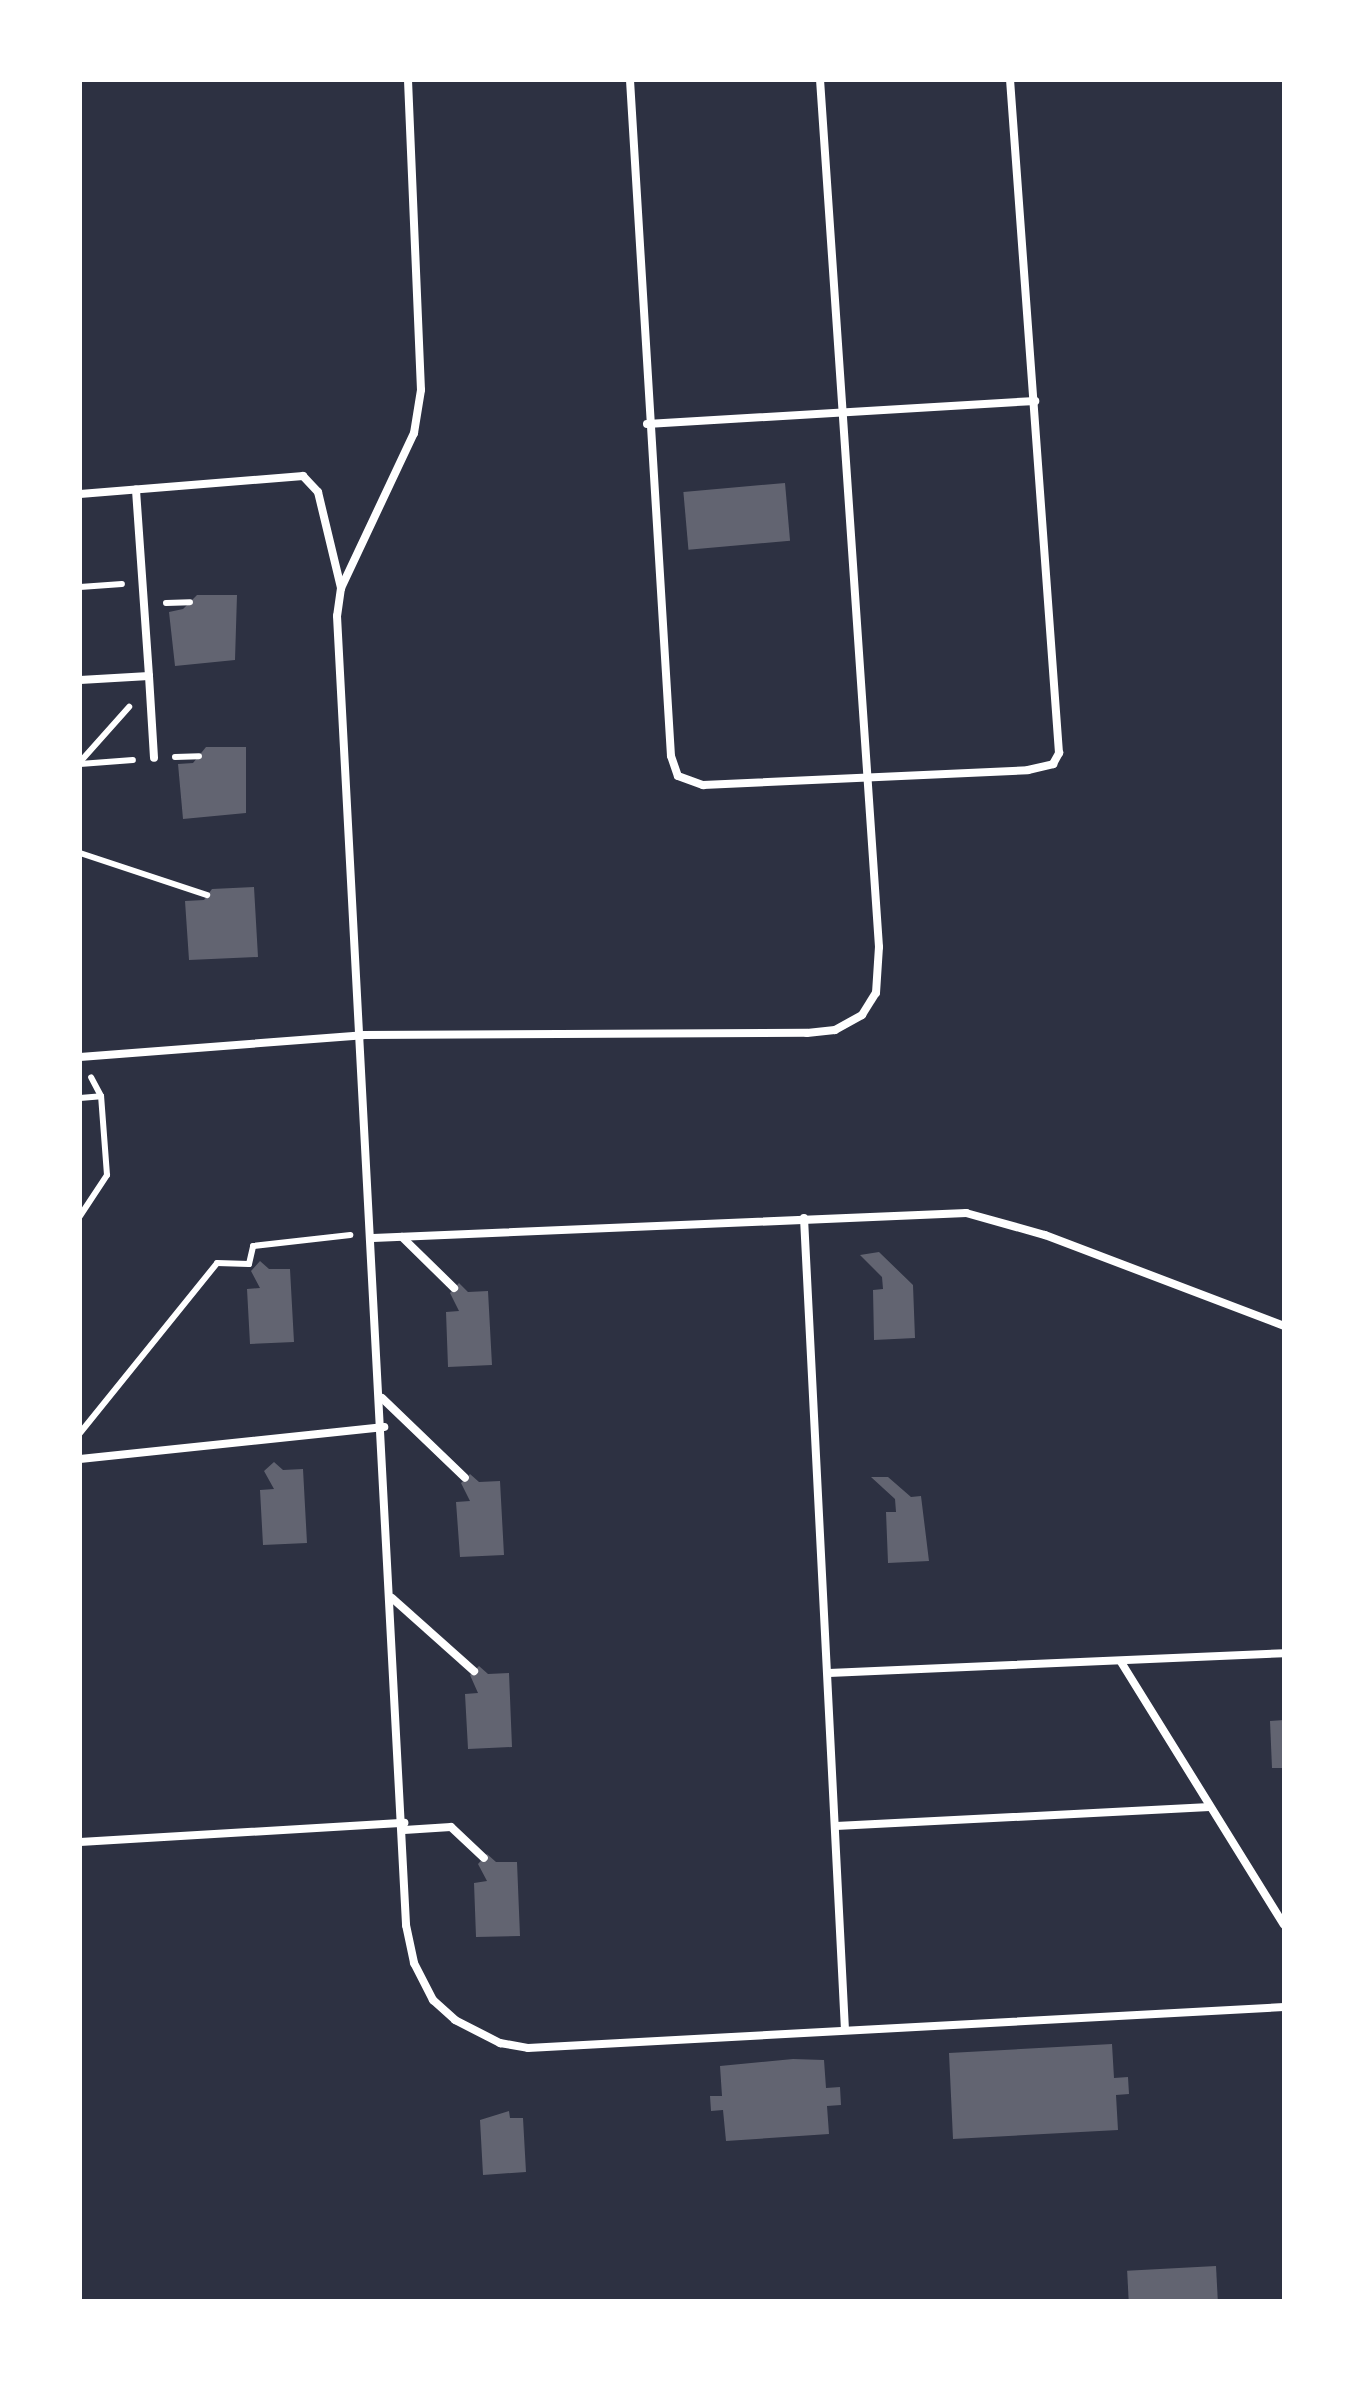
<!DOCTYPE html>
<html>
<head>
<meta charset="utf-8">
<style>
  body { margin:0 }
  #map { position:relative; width:1364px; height:2381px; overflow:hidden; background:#2d3142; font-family:Quicksand,sans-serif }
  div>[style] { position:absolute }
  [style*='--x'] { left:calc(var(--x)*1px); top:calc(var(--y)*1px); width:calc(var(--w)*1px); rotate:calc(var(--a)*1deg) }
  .building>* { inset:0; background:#626471; transform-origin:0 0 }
  .path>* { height:6px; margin:-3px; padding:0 3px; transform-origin:3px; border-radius:3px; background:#fff }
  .service>* { height:8px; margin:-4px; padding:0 4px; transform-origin:4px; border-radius:4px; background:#fff }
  span { translate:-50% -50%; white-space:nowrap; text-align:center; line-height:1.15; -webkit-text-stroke:8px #fff; paint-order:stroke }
  .frame { position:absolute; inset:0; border:82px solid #fff; pointer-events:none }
</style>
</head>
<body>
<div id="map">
  <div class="building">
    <div style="left:785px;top:483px;width:58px;height:102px;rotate:85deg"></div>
    <div style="clip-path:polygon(197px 595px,237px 595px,235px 660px,175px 666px,169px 612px,183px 609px)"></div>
    <div style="clip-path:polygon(206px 747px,246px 747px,246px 813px,183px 819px,178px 764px,193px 763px)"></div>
    <div style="clip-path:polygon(254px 887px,258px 957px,189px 960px,185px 901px,204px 900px,212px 889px)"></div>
    <div style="clip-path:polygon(879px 1252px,913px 1285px,915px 1338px,874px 1340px,873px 1290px,883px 1289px,882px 1277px,860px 1255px)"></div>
    <div style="clip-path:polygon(260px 1261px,269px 1269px,290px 1269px,294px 1342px,250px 1344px,247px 1289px,260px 1288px,251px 1271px)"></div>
    <div style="clip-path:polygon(459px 1283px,468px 1292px,488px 1291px,492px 1365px,448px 1367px,446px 1312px,459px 1311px,450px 1293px)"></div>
    <div style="clip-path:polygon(274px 1462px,283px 1470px,303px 1469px,307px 1543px,263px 1545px,260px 1490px,274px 1489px,264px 1471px)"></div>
    <div style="clip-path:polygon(470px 1474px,479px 1482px,500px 1481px,504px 1555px,460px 1557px,456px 1502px,470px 1501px,461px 1483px)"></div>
    <div style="clip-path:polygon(871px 1477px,888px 1477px,911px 1497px,921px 1496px,929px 1561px,888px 1563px,886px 1512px,896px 1512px,895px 1499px)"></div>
    <div style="clip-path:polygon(479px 1666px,488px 1674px,509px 1673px,512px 1747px,468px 1749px,465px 1694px,478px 1693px,470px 1675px)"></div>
    <div style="clip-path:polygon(1284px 1720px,1284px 1768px,1272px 1768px,1270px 1721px)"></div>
    <div style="clip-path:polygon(487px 1854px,496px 1862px,517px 1862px,520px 1936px,476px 1937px,474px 1883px,487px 1881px,478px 1864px)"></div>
    <div style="clip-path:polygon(1112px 2044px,1114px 2078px,1128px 2077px,1129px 2094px,1116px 2095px,1118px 2130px,953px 2139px,949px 2053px)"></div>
    <div style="clip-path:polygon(793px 2059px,824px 2060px,826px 2088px,840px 2087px,841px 2105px,827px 2106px,829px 2134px,726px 2141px,723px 2110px,711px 2111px,710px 2096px,722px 2096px,720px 2066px)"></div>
    <div style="clip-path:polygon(509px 2111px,510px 2118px,523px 2118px,526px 2172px,483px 2175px,480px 2120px)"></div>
    <div style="left:1216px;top:2266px;width:35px;height:89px;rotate:87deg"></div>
  </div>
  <div class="path">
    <div style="--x:80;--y:587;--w:42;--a:-4.1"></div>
    <div style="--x:166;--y:603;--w:24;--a:-2"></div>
    <div style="--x:175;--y:757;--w:24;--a:-2"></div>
    <div style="--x:80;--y:762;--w:74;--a:-48.3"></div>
    <div style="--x:80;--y:764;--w:53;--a:-4.3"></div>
    <div style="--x:80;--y:853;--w:134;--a:18.3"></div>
    <div style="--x:80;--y:1098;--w:21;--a:-5"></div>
    <div style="--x:80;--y:1216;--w:49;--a:-56.6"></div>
    <div style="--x:107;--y:1175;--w:79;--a:-94.3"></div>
    <div style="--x:101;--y:1096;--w:21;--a:-118"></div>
    <div style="--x:80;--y:1433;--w:218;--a:-51.1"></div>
    <div style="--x:217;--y:1263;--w:32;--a:2"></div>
    <div style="--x:249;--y:1264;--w:18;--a:-77"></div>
    <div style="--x:253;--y:1246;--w:98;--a:-6.5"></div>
  </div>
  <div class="service">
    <div style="--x:408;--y:80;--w:310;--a:87.6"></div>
    <div style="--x:421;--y:390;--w:44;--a:99.2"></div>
    <div style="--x:414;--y:433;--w:171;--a:115.2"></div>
    <div style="--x:341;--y:588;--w:28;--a:98"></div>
    <div style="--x:337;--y:616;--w:1311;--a:86.98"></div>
    <div style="--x:406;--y:1925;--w:39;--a:78"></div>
    <div style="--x:414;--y:1963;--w:42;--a:62.8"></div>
    <div style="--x:433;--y:2000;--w:30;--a:42"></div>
    <div style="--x:455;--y:2020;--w:51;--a:27.1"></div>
    <div style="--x:500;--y:2043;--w:28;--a:10"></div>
    <div style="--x:528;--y:2048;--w:757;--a:-3.1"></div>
    <div style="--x:630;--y:80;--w:677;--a:86.53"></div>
    <div style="--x:671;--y:756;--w:21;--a:71"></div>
    <div style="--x:678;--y:776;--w:27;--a:20"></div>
    <div style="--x:703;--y:785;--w:325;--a:-2.6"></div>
    <div style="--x:1028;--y:770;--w:26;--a:-13"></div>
    <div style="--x:1053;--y:764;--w:13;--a:-61"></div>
    <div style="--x:1059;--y:753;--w:675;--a:-94.16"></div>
    <div style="--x:647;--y:424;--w:389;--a:-3.4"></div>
    <div style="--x:80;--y:494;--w:224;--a:-4.6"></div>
    <div style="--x:303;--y:476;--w:22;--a:47"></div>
    <div style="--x:318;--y:492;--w:99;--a:76.5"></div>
    <div style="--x:149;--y:676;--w:82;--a:86.5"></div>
    <div style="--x:80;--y:680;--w:69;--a:-3.3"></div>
    <div style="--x:149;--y:676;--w:187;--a:-94"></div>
    <div style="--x:80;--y:1057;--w:284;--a:-4.4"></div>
    <div style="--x:363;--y:1035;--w:444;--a:-0.3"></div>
    <div style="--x:807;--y:1033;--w:28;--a:-6"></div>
    <div style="--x:835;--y:1030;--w:31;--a:-29"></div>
    <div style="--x:862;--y:1015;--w:26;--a:-58"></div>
    <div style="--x:876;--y:993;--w:46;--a:-86.3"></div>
    <div style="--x:879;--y:947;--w:869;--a:-93.89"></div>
    <div style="--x:804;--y:1218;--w:813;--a:87.11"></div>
    <div style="--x:402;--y:1237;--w:73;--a:44.4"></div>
    <div style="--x:373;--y:1238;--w:594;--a:-2.41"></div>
    <div style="--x:966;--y:1213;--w:82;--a:15.6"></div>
    <div style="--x:1045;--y:1235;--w:256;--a:20.8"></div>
    <div style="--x:382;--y:1398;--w:115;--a:43.9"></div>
    <div style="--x:80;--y:1459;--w:306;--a:-6"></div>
    <div style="--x:392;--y:1598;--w:110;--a:41.7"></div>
    <div style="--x:1121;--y:1662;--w:309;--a:58.2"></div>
    <div style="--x:829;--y:1673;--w:455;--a:-2.5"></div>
    <div style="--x:836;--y:1826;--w:374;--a:-2.9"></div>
    <div style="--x:404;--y:1830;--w:47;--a:-3.7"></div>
    <div style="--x:451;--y:1827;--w:45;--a:43.2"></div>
    <div style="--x:80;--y:1842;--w:325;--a:-3.4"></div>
  </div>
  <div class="frame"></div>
</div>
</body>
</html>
